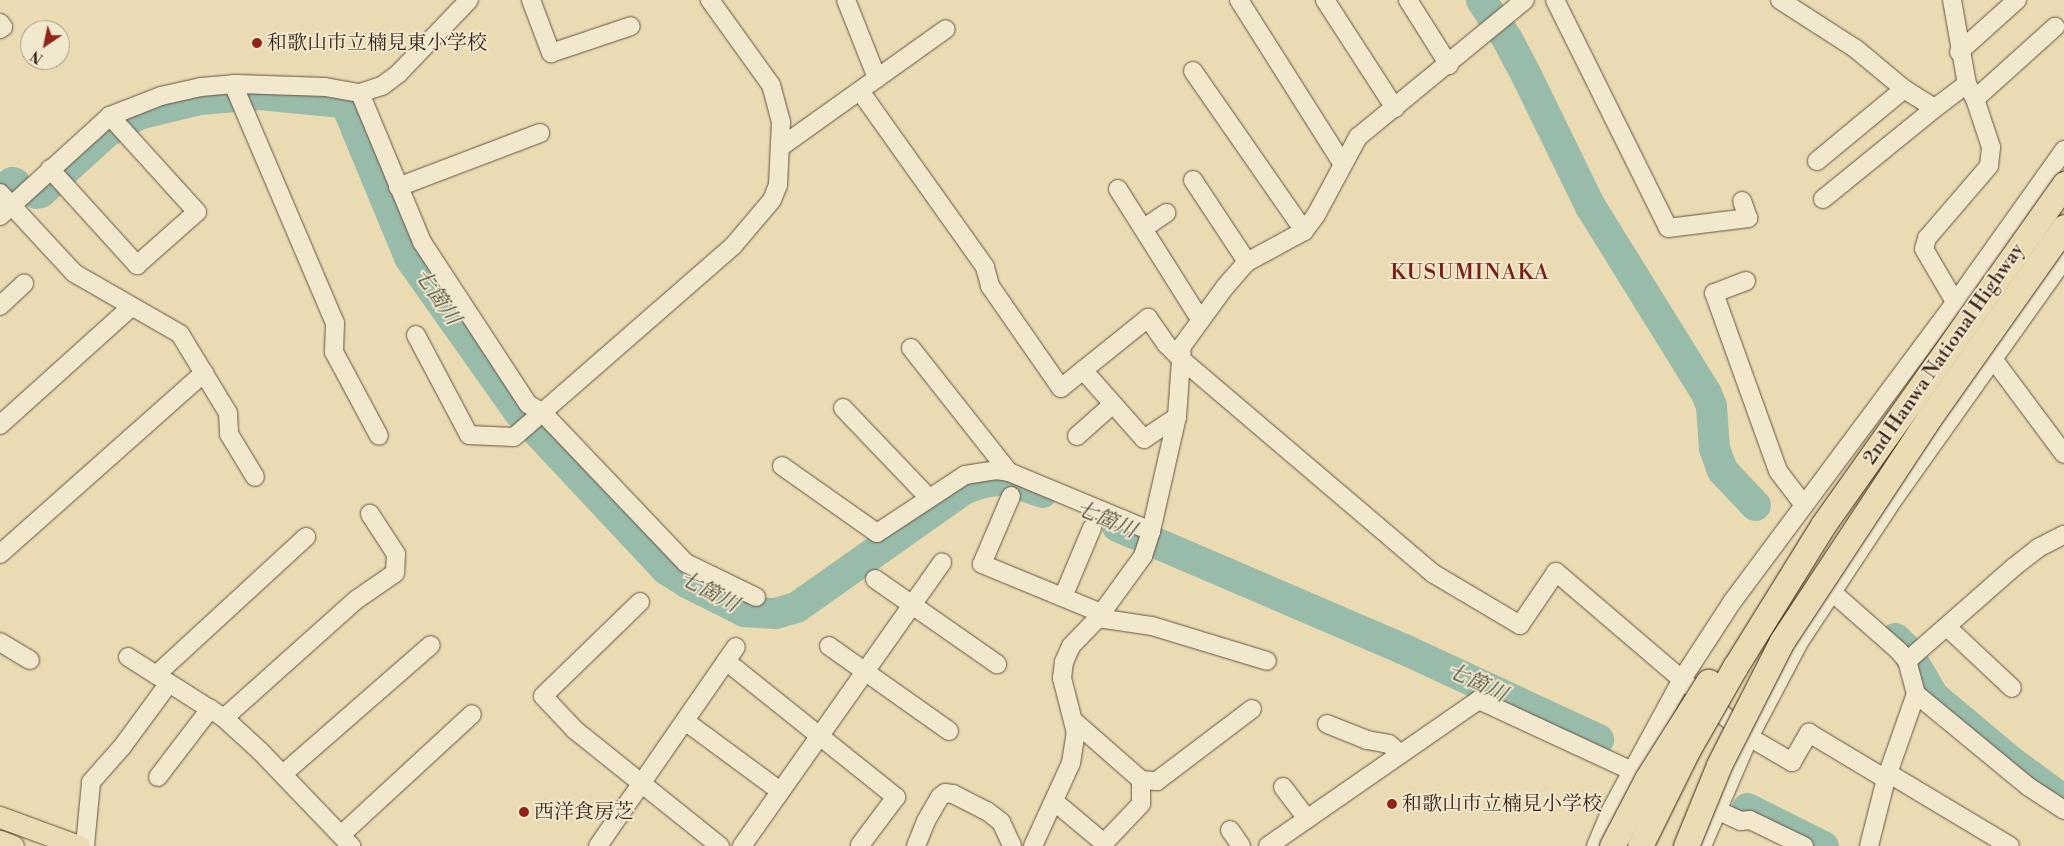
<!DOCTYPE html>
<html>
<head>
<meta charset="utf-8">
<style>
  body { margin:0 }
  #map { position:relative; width:2064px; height:846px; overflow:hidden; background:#ebdbb2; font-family:"Libre Bodoni","Noto Serif JP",serif }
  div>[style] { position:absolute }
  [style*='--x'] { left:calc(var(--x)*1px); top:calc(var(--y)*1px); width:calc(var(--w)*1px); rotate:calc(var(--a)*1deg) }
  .river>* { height:31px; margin:-15.5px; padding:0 15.5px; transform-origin:15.5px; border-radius:15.5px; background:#98bbaa }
  .roads { filter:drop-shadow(0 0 1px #665342) drop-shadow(0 0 1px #665342) }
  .minor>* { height:18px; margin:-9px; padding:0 9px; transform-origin:9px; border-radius:9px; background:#f2e8cd }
  .major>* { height:21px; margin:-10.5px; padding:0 10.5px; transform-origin:10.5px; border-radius:10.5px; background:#ebdbb2 }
  .bridges { filter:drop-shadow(0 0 1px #39261d) drop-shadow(0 0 1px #39261d) }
  .highway-bridge>* { height:25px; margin:-12.5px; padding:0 12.5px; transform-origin:12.5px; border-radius:12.5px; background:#ebdbb2 }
  .dots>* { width:14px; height:14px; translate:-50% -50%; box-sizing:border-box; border:2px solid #f2e8cd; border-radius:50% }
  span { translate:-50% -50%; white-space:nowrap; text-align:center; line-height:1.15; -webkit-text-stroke:4px #f2e8cd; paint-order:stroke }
  .poi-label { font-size:20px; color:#39261d }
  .left { translate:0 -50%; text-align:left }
  .street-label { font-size:20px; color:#39261d }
  .water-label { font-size:21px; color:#514b40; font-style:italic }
  .quarter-label { font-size:22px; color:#7a1f14; letter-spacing:1px }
  .north { position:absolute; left:20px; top:20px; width:50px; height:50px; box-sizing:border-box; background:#f2e8cd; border:1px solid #a89a87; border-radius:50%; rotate:214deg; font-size:14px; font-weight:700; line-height:20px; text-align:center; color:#39261d }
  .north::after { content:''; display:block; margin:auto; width:18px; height:22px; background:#8f2418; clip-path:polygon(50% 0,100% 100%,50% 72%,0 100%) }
</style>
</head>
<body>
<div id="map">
  <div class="river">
    <div style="--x:1481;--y:0;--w:47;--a:56.3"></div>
    <div style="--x:1507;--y:39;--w:41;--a:62.2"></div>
    <div style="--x:1526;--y:75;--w:146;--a:64"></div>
    <div style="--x:1590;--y:206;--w:220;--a:58.2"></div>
    <div style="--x:1706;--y:393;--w:14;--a:69"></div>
    <div style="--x:1711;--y:406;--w:42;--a:85.9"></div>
    <div style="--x:1714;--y:448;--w:23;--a:70"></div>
    <div style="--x:1722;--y:470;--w:48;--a:46.7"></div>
    <div style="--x:0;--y:193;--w:16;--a:-43"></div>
    <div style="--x:12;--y:182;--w:3;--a:18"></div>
    <div style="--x:36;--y:193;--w:4;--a:-14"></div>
    <div style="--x:40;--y:192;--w:89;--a:-42.3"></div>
    <div style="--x:106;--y:132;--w:37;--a:-29"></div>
    <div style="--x:138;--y:114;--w:63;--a:-13.8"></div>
    <div style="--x:199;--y:99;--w:60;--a:-4.8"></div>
    <div style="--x:259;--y:94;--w:83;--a:5.5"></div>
    <div style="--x:342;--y:102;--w:7;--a:45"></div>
    <div style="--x:347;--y:107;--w:162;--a:67.5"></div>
    <div style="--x:409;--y:257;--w:189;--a:54.7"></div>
    <div style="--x:518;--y:411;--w:216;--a:46.9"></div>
    <div style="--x:666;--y:569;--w:26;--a:32"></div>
    <div style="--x:688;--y:583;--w:63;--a:26.6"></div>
    <div style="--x:744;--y:611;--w:31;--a:4"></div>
    <div style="--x:775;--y:613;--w:22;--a:-16"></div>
    <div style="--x:796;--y:607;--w:207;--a:-35.2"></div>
    <div style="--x:965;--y:488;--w:19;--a:-18"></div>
    <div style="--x:983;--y:482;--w:21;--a:-8"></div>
    <div style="--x:1004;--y:479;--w:40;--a:18.9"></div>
    <div style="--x:1117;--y:526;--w:312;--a:23.2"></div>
    <div style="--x:1404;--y:649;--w:214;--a:24.9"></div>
    <div style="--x:1895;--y:638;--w:14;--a:45"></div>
    <div style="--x:1905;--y:648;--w:56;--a:59.7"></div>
    <div style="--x:1933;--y:696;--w:103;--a:39.9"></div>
    <div style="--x:2012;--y:762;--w:64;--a:36.2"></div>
    <div style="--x:1747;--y:808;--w:85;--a:26.6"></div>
  </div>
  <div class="roads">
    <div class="minor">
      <div style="--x:531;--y:0;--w:57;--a:69.3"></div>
      <div style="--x:551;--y:53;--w:84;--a:-18.6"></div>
      <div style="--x:846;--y:0;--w:84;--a:68.3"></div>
      <div style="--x:1239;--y:0;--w:193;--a:57.7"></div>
      <div style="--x:1325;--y:0;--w:129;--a:57.1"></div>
      <div style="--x:1408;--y:0;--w:77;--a:57.8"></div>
      <div style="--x:1555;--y:0;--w:254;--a:63.6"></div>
      <div style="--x:1668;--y:228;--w:81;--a:-7.1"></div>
      <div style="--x:1748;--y:218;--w:18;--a:-109"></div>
      <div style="--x:1780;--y:0;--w:90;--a:32.8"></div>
      <div style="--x:1856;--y:49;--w:62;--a:39.8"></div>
      <div style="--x:1904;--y:89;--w:36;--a:32"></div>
      <div style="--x:1935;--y:108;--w:40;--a:-37"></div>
      <div style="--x:1952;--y:0;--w:85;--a:79.9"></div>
      <div style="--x:1967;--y:84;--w:17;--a:62"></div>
      <div style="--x:1975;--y:99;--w:51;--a:71.6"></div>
      <div style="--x:1991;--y:147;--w:19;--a:96"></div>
      <div style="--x:1989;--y:166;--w:95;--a:130.7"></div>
      <div style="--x:1927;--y:238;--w:11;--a:105"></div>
      <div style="--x:1924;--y:249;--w:73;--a:59.6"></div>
      <div style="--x:0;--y:23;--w:5;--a:53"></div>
      <div style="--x:3;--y:27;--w:4;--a:146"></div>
      <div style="--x:1959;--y:52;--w:78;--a:-41.9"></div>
      <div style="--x:1193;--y:71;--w:195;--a:55.2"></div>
      <div style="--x:233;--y:84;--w:260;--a:66.9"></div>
      <div style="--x:335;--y:323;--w:29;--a:92"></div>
      <div style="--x:334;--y:352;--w:95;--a:61.8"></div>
      <div style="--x:860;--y:91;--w:216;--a:54.6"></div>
      <div style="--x:985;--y:267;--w:20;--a:75"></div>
      <div style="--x:990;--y:286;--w:124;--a:55.2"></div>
      <div style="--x:1061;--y:388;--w:112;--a:-38.8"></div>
      <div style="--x:1148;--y:318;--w:32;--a:55"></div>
      <div style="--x:1166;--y:344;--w:21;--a:45"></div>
      <div style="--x:1181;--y:359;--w:332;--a:40.4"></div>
      <div style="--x:1434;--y:574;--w:100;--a:30.7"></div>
      <div style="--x:1520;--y:625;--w:64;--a:-55.8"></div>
      <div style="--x:1556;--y:572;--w:254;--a:40.5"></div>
      <div style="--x:1749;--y:737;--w:50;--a:30.2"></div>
      <div style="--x:1792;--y:762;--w:34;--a:-60"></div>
      <div style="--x:1809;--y:733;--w:90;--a:30.9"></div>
      <div style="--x:360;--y:93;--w:161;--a:67.4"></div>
      <div style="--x:422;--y:242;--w:194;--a:56.8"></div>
      <div style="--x:528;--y:404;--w:17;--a:31"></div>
      <div style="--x:543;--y:413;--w:207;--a:46.4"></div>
      <div style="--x:686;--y:563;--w:78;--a:25.9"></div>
      <div style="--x:1975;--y:99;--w:108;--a:-42"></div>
      <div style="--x:782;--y:146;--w:201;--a:-35.5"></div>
      <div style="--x:1817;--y:161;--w:113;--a:-39.6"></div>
      <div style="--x:50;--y:169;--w:130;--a:47.8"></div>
      <div style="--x:137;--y:265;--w:80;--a:-41.5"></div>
      <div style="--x:197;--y:212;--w:130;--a:-132.2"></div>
      <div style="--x:1193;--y:180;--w:98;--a:56.6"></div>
      <div style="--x:398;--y:187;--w:152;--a:-20.8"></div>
      <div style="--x:1118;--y:189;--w:154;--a:57.8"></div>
      <div style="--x:0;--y:193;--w:109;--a:47.2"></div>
      <div style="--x:74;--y:273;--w:122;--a:29.9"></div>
      <div style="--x:180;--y:334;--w:92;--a:58.7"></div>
      <div style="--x:228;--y:413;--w:21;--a:87"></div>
      <div style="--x:229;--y:434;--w:50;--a:58.8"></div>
      <div style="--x:1823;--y:199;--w:144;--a:-39.1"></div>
      <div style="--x:0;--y:216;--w:149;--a:-42.3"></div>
      <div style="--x:110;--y:116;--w:55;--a:-21.4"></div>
      <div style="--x:161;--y:96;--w:41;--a:-12.7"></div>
      <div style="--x:201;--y:87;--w:36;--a:-5"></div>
      <div style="--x:237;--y:84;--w:88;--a:2"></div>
      <div style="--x:325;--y:87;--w:36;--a:10"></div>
      <div style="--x:360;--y:93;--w:23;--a:-18"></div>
      <div style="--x:382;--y:86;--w:21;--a:-37"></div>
      <div style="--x:399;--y:73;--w:101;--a:-46.2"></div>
      <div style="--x:1144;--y:228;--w:27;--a:-34"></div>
      <div style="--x:1746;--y:281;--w:34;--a:159"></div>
      <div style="--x:1714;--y:293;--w:189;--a:70.2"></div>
      <div style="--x:1778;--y:471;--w:43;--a:52.6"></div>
      <div style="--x:0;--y:306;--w:33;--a:-43"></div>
      <div style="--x:416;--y:335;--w:113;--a:62.1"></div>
      <div style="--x:469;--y:435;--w:45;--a:2.5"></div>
      <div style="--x:514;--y:437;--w:291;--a:-41.1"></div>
      <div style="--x:733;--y:246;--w:60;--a:-49.7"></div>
      <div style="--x:772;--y:200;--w:16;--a:-68"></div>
      <div style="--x:778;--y:185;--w:63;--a:-87.3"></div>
      <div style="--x:781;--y:122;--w:38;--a:-105"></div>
      <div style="--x:771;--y:85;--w:105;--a:-125.7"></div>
      <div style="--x:911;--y:348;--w:158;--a:51.7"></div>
      <div style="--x:1988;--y:352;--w:127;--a:53.3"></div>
      <div style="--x:1083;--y:370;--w:92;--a:48.5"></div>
      <div style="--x:1144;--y:439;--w:40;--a:-34"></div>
      <div style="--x:843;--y:408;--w:124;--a:46.3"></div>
      <div style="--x:0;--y:425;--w:176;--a:-42"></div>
      <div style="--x:1077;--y:436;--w:48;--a:-41.6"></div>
      <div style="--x:782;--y:466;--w:116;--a:35.2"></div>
      <div style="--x:877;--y:533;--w:105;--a:-33.4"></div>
      <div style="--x:965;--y:475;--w:30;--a:-9"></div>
      <div style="--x:995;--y:470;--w:14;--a:8"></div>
      <div style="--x:1009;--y:472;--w:154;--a:22.6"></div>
      <div style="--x:1011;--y:496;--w:74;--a:113.1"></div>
      <div style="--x:982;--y:564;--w:129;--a:22.4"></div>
      <div style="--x:0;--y:554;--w:273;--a:-41.6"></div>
      <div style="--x:875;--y:579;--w:149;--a:34.9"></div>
      <div style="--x:1831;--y:591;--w:91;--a:41.4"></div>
      <div style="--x:1899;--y:651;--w:13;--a:51"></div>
      <div style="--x:1063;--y:597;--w:75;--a:-67.2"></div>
      <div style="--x:640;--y:602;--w:135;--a:135.9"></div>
      <div style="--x:543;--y:696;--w:47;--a:46.7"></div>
      <div style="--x:575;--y:730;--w:186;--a:38.7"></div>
      <div style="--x:1098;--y:618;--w:55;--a:8.4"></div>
      <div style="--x:1152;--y:626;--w:120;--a:16.9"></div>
      <div style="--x:1947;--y:627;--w:89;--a:43.2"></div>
      <div style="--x:0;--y:642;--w:35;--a:31"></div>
      <div style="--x:829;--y:646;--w:147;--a:35.3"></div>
      <div style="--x:128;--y:657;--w:114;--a:32.4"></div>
      <div style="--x:224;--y:718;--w:49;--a:42.5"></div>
      <div style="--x:260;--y:751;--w:132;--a:46.2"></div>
      <div style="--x:726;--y:661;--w:218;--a:38.7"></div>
      <div style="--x:896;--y:797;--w:60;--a:126.9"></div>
      <div style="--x:156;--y:675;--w:204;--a:-42.6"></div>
      <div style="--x:1916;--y:694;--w:146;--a:39.5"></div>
      <div style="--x:2029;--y:787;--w:42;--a:33.3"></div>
      <div style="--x:224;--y:718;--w:177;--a:-41.8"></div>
      <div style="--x:356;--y:600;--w:47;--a:-34.7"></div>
      <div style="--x:395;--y:573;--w:19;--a:-87"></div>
      <div style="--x:396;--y:554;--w:48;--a:-123"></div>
      <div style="--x:685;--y:721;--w:118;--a:36.4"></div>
      <div style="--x:1075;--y:722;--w:88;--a:41.3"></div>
      <div style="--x:1141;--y:780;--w:16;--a:4"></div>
      <div style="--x:1157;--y:781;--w:119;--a:-37.2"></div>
      <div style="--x:1327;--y:724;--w:43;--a:21.8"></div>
      <div style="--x:1367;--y:740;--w:22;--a:10"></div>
      <div style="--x:1389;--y:744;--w:15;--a:42"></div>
      <div style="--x:1888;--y:773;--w:142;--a:30.9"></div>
      <div style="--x:283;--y:774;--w:196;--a:-41.1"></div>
      <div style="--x:158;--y:777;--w:86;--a:-52.6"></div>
      <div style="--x:1283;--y:787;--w:40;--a:53"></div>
      <div style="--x:1055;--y:802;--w:64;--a:39.9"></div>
      <div style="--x:1104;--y:843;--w:54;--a:-46.5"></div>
      <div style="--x:1141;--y:804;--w:24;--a:-90"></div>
      <div style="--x:1717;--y:810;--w:26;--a:25"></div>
      <div style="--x:1741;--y:821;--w:9;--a:-6"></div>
      <div style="--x:1750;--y:820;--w:60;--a:25.7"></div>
      <div style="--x:1230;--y:830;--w:19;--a:55"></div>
      <div style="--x:341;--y:835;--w:178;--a:-42.7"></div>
      <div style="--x:85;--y:846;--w:64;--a:-84.6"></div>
      <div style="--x:91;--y:782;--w:47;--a:-48.5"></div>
      <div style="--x:122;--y:747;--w:79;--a:-53.7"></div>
      <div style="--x:598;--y:846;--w:242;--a:-55.3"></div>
      <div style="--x:742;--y:846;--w:347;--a:-54.8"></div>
      <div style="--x:916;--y:846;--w:27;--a:-68"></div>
      <div style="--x:926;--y:821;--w:28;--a:-60"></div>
      <div style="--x:940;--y:797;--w:6;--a:-39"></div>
      <div style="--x:945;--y:793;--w:8;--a:7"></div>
      <div style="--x:953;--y:794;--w:38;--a:27"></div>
      <div style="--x:987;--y:811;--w:18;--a:38"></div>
      <div style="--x:1001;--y:822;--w:26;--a:65"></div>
      <div style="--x:1033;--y:846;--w:91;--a:-65.4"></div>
      <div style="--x:1071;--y:763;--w:30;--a:-81"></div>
      <div style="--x:1076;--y:733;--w:57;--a:-104.3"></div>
      <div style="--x:1062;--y:678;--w:16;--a:-83"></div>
      <div style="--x:1064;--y:662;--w:17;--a:-66"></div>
      <div style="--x:1071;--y:646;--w:39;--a:-46"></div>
      <div style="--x:1098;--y:618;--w:77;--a:-54"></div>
      <div style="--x:1143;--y:556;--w:26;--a:-72"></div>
      <div style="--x:1151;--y:531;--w:117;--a:-77.2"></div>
      <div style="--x:1177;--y:417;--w:71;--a:-86"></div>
      <div style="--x:1182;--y:346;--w:73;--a:-53.9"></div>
      <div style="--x:1225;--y:287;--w:33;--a:-49"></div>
      <div style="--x:1247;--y:262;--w:65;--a:-28.5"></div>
      <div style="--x:1304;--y:231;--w:20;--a:-53"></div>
      <div style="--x:1316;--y:215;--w:89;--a:-61.7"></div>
      <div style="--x:1358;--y:137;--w:216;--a:-39.4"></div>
      <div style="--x:1268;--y:846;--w:257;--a:-34.7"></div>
      <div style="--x:1479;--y:700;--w:169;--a:24.9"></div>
      <div style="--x:1596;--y:846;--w:39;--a:-67"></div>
      <div style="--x:1611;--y:810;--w:149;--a:-61.5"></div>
      <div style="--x:1682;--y:679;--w:92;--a:-57"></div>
      <div style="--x:1732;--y:602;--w:373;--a:-53.3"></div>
      <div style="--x:1955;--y:303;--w:188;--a:-54.5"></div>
      <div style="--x:1702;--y:846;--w:119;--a:-66.7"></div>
      <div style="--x:1749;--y:737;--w:107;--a:-62.2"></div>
      <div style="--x:1799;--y:642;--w:174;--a:-56.5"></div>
      <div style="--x:1895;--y:497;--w:292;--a:-54.6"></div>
      <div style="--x:1869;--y:846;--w:69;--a:-75.8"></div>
      <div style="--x:1886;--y:779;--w:90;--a:-70.6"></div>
      <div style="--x:1916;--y:694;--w:34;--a:-105"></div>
      <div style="--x:1907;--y:661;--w:142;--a:-41.3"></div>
      <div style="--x:2014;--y:567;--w:31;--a:-38"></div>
      <div style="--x:2038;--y:548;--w:29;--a:-27"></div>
    </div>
    <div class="major">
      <div style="--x:0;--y:817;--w:84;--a:20.2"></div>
      <div style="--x:0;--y:841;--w:14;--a:21"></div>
    </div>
  </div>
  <div class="bridges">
    <div class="highway-bridge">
      <div style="--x:1612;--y:846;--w:76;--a:-62.4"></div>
      <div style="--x:1647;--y:779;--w:115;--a:-57.8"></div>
      <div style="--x:1640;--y:846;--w:108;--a:-63.7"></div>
      <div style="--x:1688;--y:749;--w:95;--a:-60.2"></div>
      <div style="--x:1735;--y:667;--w:167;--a:-58.2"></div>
      <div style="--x:1823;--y:525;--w:418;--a:-54.7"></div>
      <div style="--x:1686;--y:846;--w:87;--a:-67.8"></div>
      <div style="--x:1719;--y:765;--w:139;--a:-63.1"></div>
      <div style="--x:1782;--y:641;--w:267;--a:-56.6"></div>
      <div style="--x:1929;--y:418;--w:234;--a:-54.7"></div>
    </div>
  </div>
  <div class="dots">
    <div style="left:257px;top:43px;background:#8f2418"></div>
    <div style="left:1392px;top:804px;background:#8f2418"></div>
    <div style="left:524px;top:812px;background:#8f2418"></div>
  </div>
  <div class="poi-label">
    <span class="left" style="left:267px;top:43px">和歌山市立楠見東小学校</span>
    <span class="left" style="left:1402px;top:804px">和歌山市立楠見小学校</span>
    <span class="left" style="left:534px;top:812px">西洋食房芝</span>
  </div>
  <div class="street-label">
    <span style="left:1944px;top:354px;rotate:-55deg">2nd Hanwa National Highway</span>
  </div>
  <div class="water-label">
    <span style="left:437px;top:297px;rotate:55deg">七箇川</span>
    <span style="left:1106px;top:520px;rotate:23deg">七箇川</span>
    <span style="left:709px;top:592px;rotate:28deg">七箇川</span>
    <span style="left:1477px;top:683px;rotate:25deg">七箇川</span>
  </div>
  <div class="quarter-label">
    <span style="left:1470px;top:273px">KUSUMINAKA</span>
  </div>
  <div class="north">N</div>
</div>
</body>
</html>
